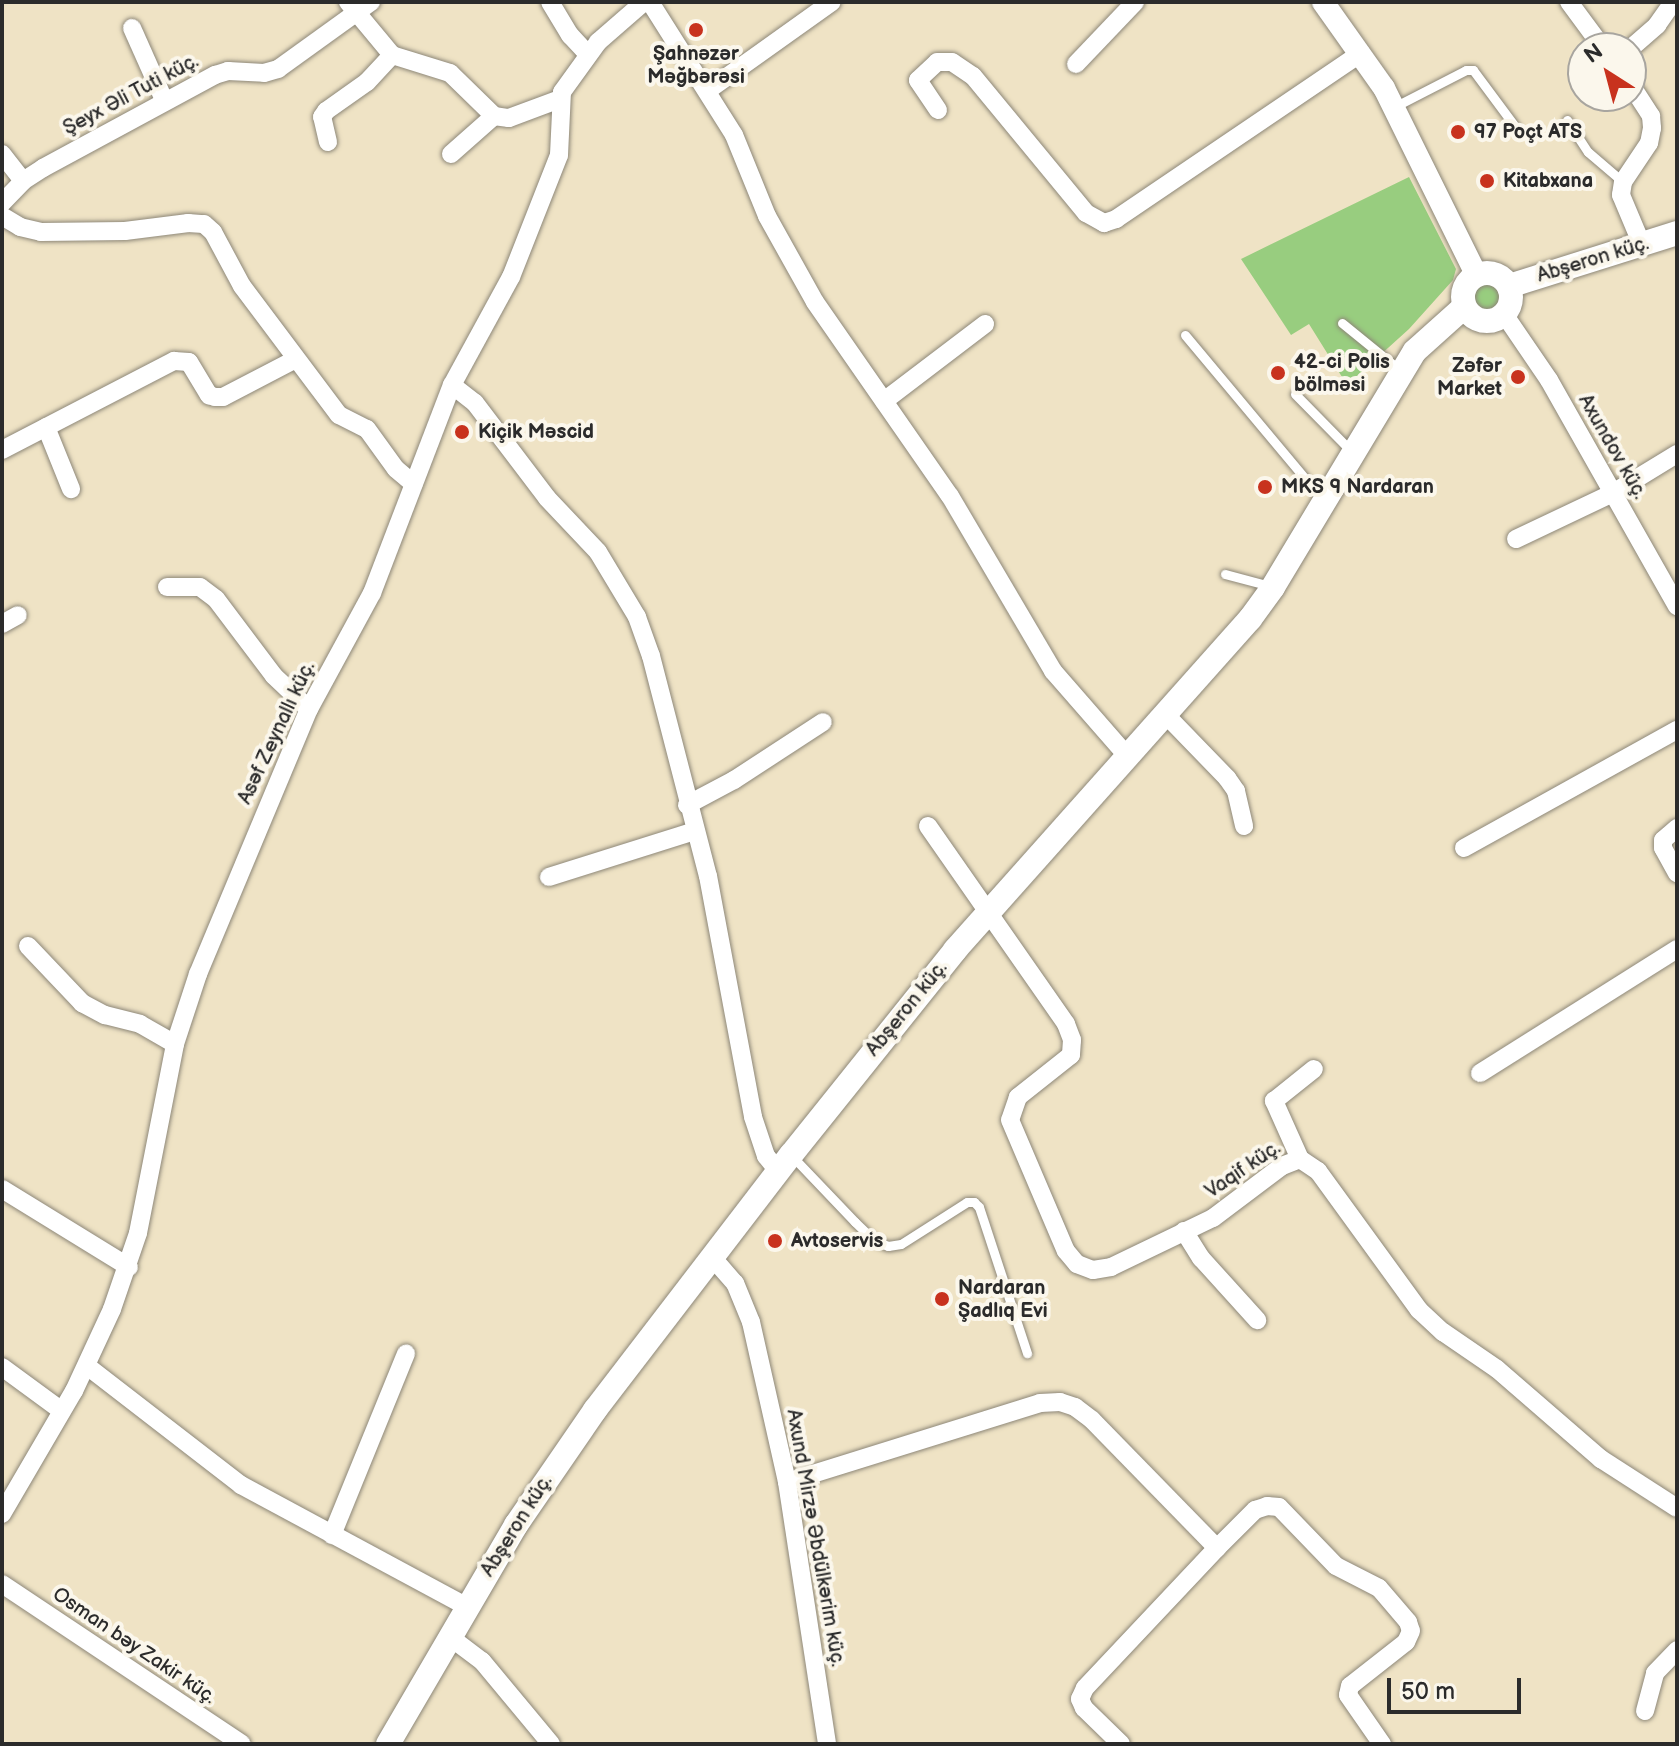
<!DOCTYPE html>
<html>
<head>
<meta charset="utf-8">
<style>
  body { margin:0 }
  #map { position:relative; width:1679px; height:1746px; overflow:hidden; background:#efe3c5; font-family:"Balsamiq Sans",sans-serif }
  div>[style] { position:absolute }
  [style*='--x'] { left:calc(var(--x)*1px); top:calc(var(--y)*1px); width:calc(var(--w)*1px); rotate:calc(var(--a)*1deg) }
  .green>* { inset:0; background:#98cd7f }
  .round { border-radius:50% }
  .roads { filter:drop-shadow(0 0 2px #8d8778) drop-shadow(0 0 2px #8d8778) }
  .service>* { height:9px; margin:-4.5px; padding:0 4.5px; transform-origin:4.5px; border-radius:4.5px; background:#fff }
  .minor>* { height:18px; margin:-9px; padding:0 9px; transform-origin:9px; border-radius:9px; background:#fff }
  .tertiary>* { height:22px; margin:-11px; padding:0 11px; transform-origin:11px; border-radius:11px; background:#fff }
  .secondary>* { height:24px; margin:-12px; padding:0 12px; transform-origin:12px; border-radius:12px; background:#fff }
  .secondary>.ring { margin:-12px; padding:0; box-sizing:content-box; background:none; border:24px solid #fff; border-radius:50% }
  .dots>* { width:22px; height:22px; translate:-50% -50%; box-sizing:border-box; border:4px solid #fbf7ec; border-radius:50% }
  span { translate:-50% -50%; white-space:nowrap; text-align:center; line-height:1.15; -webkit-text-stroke:8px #fbf7ec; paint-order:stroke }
  .poi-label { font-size:20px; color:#2b2b2b; font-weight:700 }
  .left { translate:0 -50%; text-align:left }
  .right { translate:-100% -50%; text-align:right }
  .street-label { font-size:20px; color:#2b2b2b }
  .frame { position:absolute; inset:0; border:4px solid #2b2b2b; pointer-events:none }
  .north { position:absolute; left:1567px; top:32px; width:80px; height:80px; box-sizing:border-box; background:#fbf7ec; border:2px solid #a8a59f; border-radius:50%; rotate:324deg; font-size:22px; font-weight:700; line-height:32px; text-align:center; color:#2b2b2b }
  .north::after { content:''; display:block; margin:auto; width:28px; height:36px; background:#c8321e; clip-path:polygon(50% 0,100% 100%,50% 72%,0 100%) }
  .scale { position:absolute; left:1387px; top:1678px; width:134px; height:36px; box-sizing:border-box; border:4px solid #2b2b2b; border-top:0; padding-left:10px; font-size:24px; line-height:28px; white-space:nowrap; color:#2b2b2b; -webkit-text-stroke:6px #fbf7ec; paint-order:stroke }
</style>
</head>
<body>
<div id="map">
  <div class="green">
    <div style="clip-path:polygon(1409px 177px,1456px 269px,1453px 280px,1409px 329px,1347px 385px,1309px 324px,1291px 335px,1241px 259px)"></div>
    <div class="round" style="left:1473px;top:284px;width:26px;height:26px"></div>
  </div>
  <div class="roads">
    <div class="service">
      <div style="--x:1394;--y:107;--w:81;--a:-27.2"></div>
      <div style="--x:1466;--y:70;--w:7;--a:0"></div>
      <div style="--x:1473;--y:70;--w:72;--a:53.4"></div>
      <div style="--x:1567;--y:120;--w:38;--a:57"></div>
      <div style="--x:1588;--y:152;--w:46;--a:40.6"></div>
      <div style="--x:1342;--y:323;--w:76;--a:39.1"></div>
      <div style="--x:1185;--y:335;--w:217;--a:50.1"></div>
      <div style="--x:1295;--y:394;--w:83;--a:45.5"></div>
      <div style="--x:1225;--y:574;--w:47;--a:14.9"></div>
      <div style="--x:792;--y:1156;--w:91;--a:46.3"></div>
      <div style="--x:855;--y:1222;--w:28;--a:44"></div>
      <div style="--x:875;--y:1241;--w:14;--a:21"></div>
      <div style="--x:888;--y:1246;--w:13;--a:-9"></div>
      <div style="--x:901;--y:1244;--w:78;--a:-32.5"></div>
      <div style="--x:967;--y:1202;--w:7;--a:0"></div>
      <div style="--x:974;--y:1202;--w:7;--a:45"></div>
      <div style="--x:979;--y:1207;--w:154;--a:71.8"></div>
    </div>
    <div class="minor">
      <div style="--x:348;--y:2;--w:69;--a:50.3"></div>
      <div style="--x:392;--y:55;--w:61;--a:17.2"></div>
      <div style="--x:450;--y:73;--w:62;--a:44.3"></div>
      <div style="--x:494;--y:116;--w:15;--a:8"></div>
      <div style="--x:509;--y:118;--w:54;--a:-20.4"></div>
      <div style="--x:550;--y:2;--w:39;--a:59"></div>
      <div style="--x:570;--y:35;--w:26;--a:47"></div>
      <div style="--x:650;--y:2;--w:157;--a:57.7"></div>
      <div style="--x:734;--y:135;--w:87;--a:67.8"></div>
      <div style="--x:767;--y:216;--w:98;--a:60.8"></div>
      <div style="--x:815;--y:302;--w:236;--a:55.2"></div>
      <div style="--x:950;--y:496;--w:203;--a:59.5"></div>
      <div style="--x:1053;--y:671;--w:114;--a:48.9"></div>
      <div style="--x:1569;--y:2;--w:57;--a:53.5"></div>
      <div style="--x:132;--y:28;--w:79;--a:66"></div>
      <div style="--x:1631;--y:48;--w:35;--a:-41"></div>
      <div style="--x:1657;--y:25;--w:28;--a:-55"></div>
      <div style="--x:1076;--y:64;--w:86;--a:-46.4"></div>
      <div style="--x:1631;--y:85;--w:37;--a:57"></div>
      <div style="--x:1651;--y:116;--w:12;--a:85"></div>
      <div style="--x:1652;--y:128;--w:15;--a:101"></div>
      <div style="--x:1649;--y:143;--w:47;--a:123.7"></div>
      <div style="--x:1623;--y:182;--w:13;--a:99"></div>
      <div style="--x:1621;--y:195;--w:54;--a:67.2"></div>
      <div style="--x:707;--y:91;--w:153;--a:-35.5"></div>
      <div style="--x:938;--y:110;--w:36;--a:-124"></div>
      <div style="--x:918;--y:80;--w:26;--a:-43"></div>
      <div style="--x:937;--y:62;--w:15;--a:0"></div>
      <div style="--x:952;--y:62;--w:25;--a:34"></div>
      <div style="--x:973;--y:76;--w:178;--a:50.5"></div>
      <div style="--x:1086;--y:213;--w:21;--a:29"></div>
      <div style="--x:1104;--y:223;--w:13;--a:-18"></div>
      <div style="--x:1116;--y:219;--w:296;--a:-34.1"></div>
      <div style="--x:328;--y:142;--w:26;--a:-103"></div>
      <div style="--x:322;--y:117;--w:7;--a:-56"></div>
      <div style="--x:326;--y:111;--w:50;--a:-35.3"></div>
      <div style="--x:367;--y:82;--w:37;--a:-47"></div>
      <div style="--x:2;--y:154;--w:34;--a:52"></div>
      <div style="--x:451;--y:154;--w:57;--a:-41.5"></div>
      <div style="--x:2;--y:203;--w:30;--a:-46"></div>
      <div style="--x:23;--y:181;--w:24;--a:-33"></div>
      <div style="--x:43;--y:168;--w:196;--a:-28.4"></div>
      <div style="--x:215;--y:75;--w:14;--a:-17"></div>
      <div style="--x:228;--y:71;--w:36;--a:3"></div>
      <div style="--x:264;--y:73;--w:15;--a:-16"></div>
      <div style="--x:278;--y:69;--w:115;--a:-35.8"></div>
      <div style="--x:2;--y:216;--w:21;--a:31"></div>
      <div style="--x:20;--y:227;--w:22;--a:13"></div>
      <div style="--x:41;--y:232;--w:84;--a:-0.7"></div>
      <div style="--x:125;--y:231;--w:64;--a:-7.2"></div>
      <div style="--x:188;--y:223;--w:16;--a:4"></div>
      <div style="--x:204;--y:224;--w:12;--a:42"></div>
      <div style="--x:213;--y:232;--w:61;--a:61.8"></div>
      <div style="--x:242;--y:286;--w:161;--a:53.1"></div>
      <div style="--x:339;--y:415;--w:31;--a:27"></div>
      <div style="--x:367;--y:429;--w:49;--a:54.1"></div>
      <div style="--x:396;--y:469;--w:23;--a:40"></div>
      <div style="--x:1504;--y:314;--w:80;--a:55.7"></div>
      <div style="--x:1549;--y:380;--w:260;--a:60.5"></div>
      <div style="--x:452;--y:385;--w:29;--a:38"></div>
      <div style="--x:475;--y:403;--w:119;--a:52.8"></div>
      <div style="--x:547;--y:498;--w:74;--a:46.6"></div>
      <div style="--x:598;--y:552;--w:76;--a:59"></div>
      <div style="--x:637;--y:617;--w:41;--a:70.3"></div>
      <div style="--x:651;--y:656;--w:227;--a:75.5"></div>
      <div style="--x:708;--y:876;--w:245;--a:79.4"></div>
      <div style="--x:753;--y:1117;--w:41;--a:71.6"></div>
      <div style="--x:766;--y:1156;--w:19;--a:51"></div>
      <div style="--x:884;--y:401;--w:127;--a:-37.3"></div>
      <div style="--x:46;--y:427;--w:67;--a:68"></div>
      <div style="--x:2;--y:450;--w:194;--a:-27.4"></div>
      <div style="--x:174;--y:361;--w:15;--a:4"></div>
      <div style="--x:189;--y:362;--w:39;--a:59"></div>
      <div style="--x:209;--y:395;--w:6;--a:18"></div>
      <div style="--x:215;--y:397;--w:8;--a:0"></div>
      <div style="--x:223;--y:397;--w:82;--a:-27.5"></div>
      <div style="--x:1516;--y:539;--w:107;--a:-25.4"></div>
      <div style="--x:1613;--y:493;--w:75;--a:-31.4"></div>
      <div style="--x:167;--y:587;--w:33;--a:0"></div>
      <div style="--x:200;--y:587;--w:20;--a:37"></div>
      <div style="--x:216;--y:599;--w:96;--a:53"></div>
      <div style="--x:274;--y:676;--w:48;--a:43.3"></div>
      <div style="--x:2;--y:624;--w:18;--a:-29"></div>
      <div style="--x:1166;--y:715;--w:88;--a:45.9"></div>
      <div style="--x:1227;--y:778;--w:16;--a:55"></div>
      <div style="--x:1236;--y:791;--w:36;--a:77"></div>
      <div style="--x:687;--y:805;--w:53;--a:-28"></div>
      <div style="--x:734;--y:780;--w:106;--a:-33.1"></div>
      <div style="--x:928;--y:826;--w:241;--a:55.1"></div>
      <div style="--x:1066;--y:1024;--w:17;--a:69"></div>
      <div style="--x:1072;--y:1040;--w:15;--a:94"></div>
      <div style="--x:1071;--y:1055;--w:68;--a:141.6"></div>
      <div style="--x:1018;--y:1097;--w:24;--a:109"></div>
      <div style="--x:1010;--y:1120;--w:142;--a:66.9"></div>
      <div style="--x:1066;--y:1251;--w:17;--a:50"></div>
      <div style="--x:1077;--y:1264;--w:17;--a:21"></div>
      <div style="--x:1093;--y:1270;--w:18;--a:-9"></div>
      <div style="--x:1111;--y:1267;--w:113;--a:-25.7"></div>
      <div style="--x:1213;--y:1218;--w:86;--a:-37"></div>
      <div style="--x:1282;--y:1166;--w:19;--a:-21"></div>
      <div style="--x:1300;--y:1159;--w:22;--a:34"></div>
      <div style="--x:1318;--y:1171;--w:172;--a:54"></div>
      <div style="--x:1419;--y:1310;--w:33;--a:43"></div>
      <div style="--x:1443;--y:1332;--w:65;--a:34.4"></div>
      <div style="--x:1497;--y:1369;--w:138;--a:40.9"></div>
      <div style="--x:1601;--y:1459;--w:90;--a:32.8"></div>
      <div style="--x:1677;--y:828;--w:18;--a:139"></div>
      <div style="--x:1663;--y:840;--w:8;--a:90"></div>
      <div style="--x:1663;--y:848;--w:29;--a:61"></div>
      <div style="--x:1464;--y:848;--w:244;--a:-29"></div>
      <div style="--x:549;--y:877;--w:153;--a:-17.5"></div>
      <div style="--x:28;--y:946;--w:79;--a:46.5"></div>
      <div style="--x:82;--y:1003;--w:26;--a:28"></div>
      <div style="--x:105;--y:1015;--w:36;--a:14"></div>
      <div style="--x:140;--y:1024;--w:40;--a:29.7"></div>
      <div style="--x:1480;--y:1073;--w:233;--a:-32.2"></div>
      <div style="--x:1300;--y:1159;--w:64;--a:-114.1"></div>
      <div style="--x:1274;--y:1101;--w:51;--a:-38.7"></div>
      <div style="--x:2;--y:1189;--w:149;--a:31.6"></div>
      <div style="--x:1184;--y:1231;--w:32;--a:58"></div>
      <div style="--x:1201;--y:1258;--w:84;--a:47.9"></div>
      <div style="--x:712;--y:1257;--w:35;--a:49"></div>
      <div style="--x:735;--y:1283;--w:42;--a:67.7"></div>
      <div style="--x:751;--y:1322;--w:164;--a:77.3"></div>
      <div style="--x:787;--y:1482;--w:265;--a:81.3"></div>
      <div style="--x:87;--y:1366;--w:195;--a:37.7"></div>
      <div style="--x:241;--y:1485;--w:258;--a:28.3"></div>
      <div style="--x:2;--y:1367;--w:74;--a:36.3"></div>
      <div style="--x:787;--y:1482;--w:265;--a:-17.3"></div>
      <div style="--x:1040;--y:1403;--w:20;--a:-3"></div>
      <div style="--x:1060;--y:1402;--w:16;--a:18"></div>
      <div style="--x:1075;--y:1407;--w:21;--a:37"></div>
      <div style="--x:1092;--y:1420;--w:179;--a:45.7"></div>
      <div style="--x:2;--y:1514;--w:143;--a:-59.7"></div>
      <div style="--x:74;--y:1391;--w:90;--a:-65.1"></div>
      <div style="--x:112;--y:1309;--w:80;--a:-71.1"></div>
      <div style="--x:138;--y:1233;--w:193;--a:-78.9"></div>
      <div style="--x:175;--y:1044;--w:74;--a:-71.8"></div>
      <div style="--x:198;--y:974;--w:287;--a:-67.3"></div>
      <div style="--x:309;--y:709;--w:132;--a:-61.5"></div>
      <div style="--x:372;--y:593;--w:223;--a:-69"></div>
      <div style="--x:452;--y:385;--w:123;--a:-61.4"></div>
      <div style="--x:511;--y:277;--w:131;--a:-68.5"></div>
      <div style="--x:559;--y:155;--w:63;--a:-87.3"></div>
      <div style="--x:562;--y:92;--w:62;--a:-54.2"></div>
      <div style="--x:598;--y:42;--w:61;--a:-41"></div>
      <div style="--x:332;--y:1535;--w:196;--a:-67.8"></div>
      <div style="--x:2;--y:1584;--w:288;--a:33.7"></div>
      <div style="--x:450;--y:1637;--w:40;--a:37"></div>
      <div style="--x:482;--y:1661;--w:108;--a:50.3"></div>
      <div style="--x:1645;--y:1711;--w:39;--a:-75"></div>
      <div style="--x:1655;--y:1673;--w:32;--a:-46"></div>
      <div style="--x:1121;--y:1744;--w:52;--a:-135.8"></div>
      <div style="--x:1084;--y:1708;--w:10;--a:-114"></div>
      <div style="--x:1080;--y:1699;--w:12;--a:-66"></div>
      <div style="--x:1085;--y:1688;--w:192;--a:-46.7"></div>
      <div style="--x:1217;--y:1548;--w:54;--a:-45"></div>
      <div style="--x:1255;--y:1510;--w:13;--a:-18"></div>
      <div style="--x:1267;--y:1506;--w:12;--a:5"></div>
      <div style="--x:1279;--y:1507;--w:82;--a:46"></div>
      <div style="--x:1336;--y:1566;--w:48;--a:27.1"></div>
      <div style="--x:1379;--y:1588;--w:45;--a:49.5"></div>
      <div style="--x:1408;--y:1622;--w:9;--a:72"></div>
      <div style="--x:1411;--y:1631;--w:12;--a:114"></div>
      <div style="--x:1406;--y:1642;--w:71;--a:141.8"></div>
      <div style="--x:1350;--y:1686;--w:9;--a:103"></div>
      <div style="--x:1348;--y:1695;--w:60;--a:55.2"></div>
    </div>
    <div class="tertiary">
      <div style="--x:1323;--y:2;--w:105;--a:54.7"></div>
      <div style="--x:1384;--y:88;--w:208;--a:63.7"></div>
    </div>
    <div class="secondary">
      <div class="ring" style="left:1463px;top:273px;width:24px;height:24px"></div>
      <div style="--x:1509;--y:286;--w:176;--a:-17.5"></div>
      <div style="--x:388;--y:1744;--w:254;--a:-59.7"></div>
      <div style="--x:516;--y:1525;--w:140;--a:-55.5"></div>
      <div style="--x:595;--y:1410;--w:322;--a:-52.5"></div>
      <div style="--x:791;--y:1155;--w:263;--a:-51.3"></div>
      <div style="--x:955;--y:950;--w:443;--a:-48.3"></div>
      <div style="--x:1250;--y:619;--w:39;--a:-54"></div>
      <div style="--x:1273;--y:587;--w:275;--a:-59"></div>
      <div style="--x:1415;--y:351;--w:66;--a:-41.9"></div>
    </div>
  </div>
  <div class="dots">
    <div style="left:696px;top:30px;background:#c8321e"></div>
    <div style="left:1458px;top:132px;background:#c8321e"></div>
    <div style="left:1487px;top:181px;background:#c8321e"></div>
    <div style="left:1278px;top:373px;background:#c8321e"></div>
    <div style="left:1518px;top:377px;background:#c8321e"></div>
    <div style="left:462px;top:432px;background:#c8321e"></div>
    <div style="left:1265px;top:487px;background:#c8321e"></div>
    <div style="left:775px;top:1241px;background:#c8321e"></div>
    <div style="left:942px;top:1299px;background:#c8321e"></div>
  </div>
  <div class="poi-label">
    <span style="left:696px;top:66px">Şahnəzər<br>Məğbərəsi</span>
    <span class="left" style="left:1474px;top:132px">97 Poçt ATS</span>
    <span class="left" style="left:1503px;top:181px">Kitabxana</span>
    <span class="left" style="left:1294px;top:374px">42-ci Polis<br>bölməsi</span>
    <span class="right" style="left:1502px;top:378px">Zəfər<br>Market</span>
    <span class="left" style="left:478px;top:432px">Kiçik Məscid</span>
    <span class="left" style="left:1281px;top:487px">MKS 9 Nardaran</span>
    <span class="left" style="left:791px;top:1241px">Avtoservis</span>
    <span class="left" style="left:958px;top:1300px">Nardaran<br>Şadlıq Evi</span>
  </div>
  <div class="street-label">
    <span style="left:131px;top:95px;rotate:-28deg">Şeyx Əli Tuti küç.</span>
    <span style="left:1593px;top:260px;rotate:-17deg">Abşeron küç.</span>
    <span style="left:1612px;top:447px;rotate:60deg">Axundov küç.</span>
    <span style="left:277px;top:733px;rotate:-65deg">Asəf Zeynallı küç.</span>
    <span style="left:907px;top:1009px;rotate:-51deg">Abşeron küç.</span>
    <span style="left:1243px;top:1170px;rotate:-34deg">Vaqif küç.</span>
    <span style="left:517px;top:1526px;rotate:-58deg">Abşeron küç.</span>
    <span style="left:815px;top:1538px;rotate:80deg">Axund Mirzə Əbdülkərim küç.</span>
    <span style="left:134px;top:1646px;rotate:34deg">Osman bəy Zakir küç.</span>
  </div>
  <div class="frame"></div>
  <div class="north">N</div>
  <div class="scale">50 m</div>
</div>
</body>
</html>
